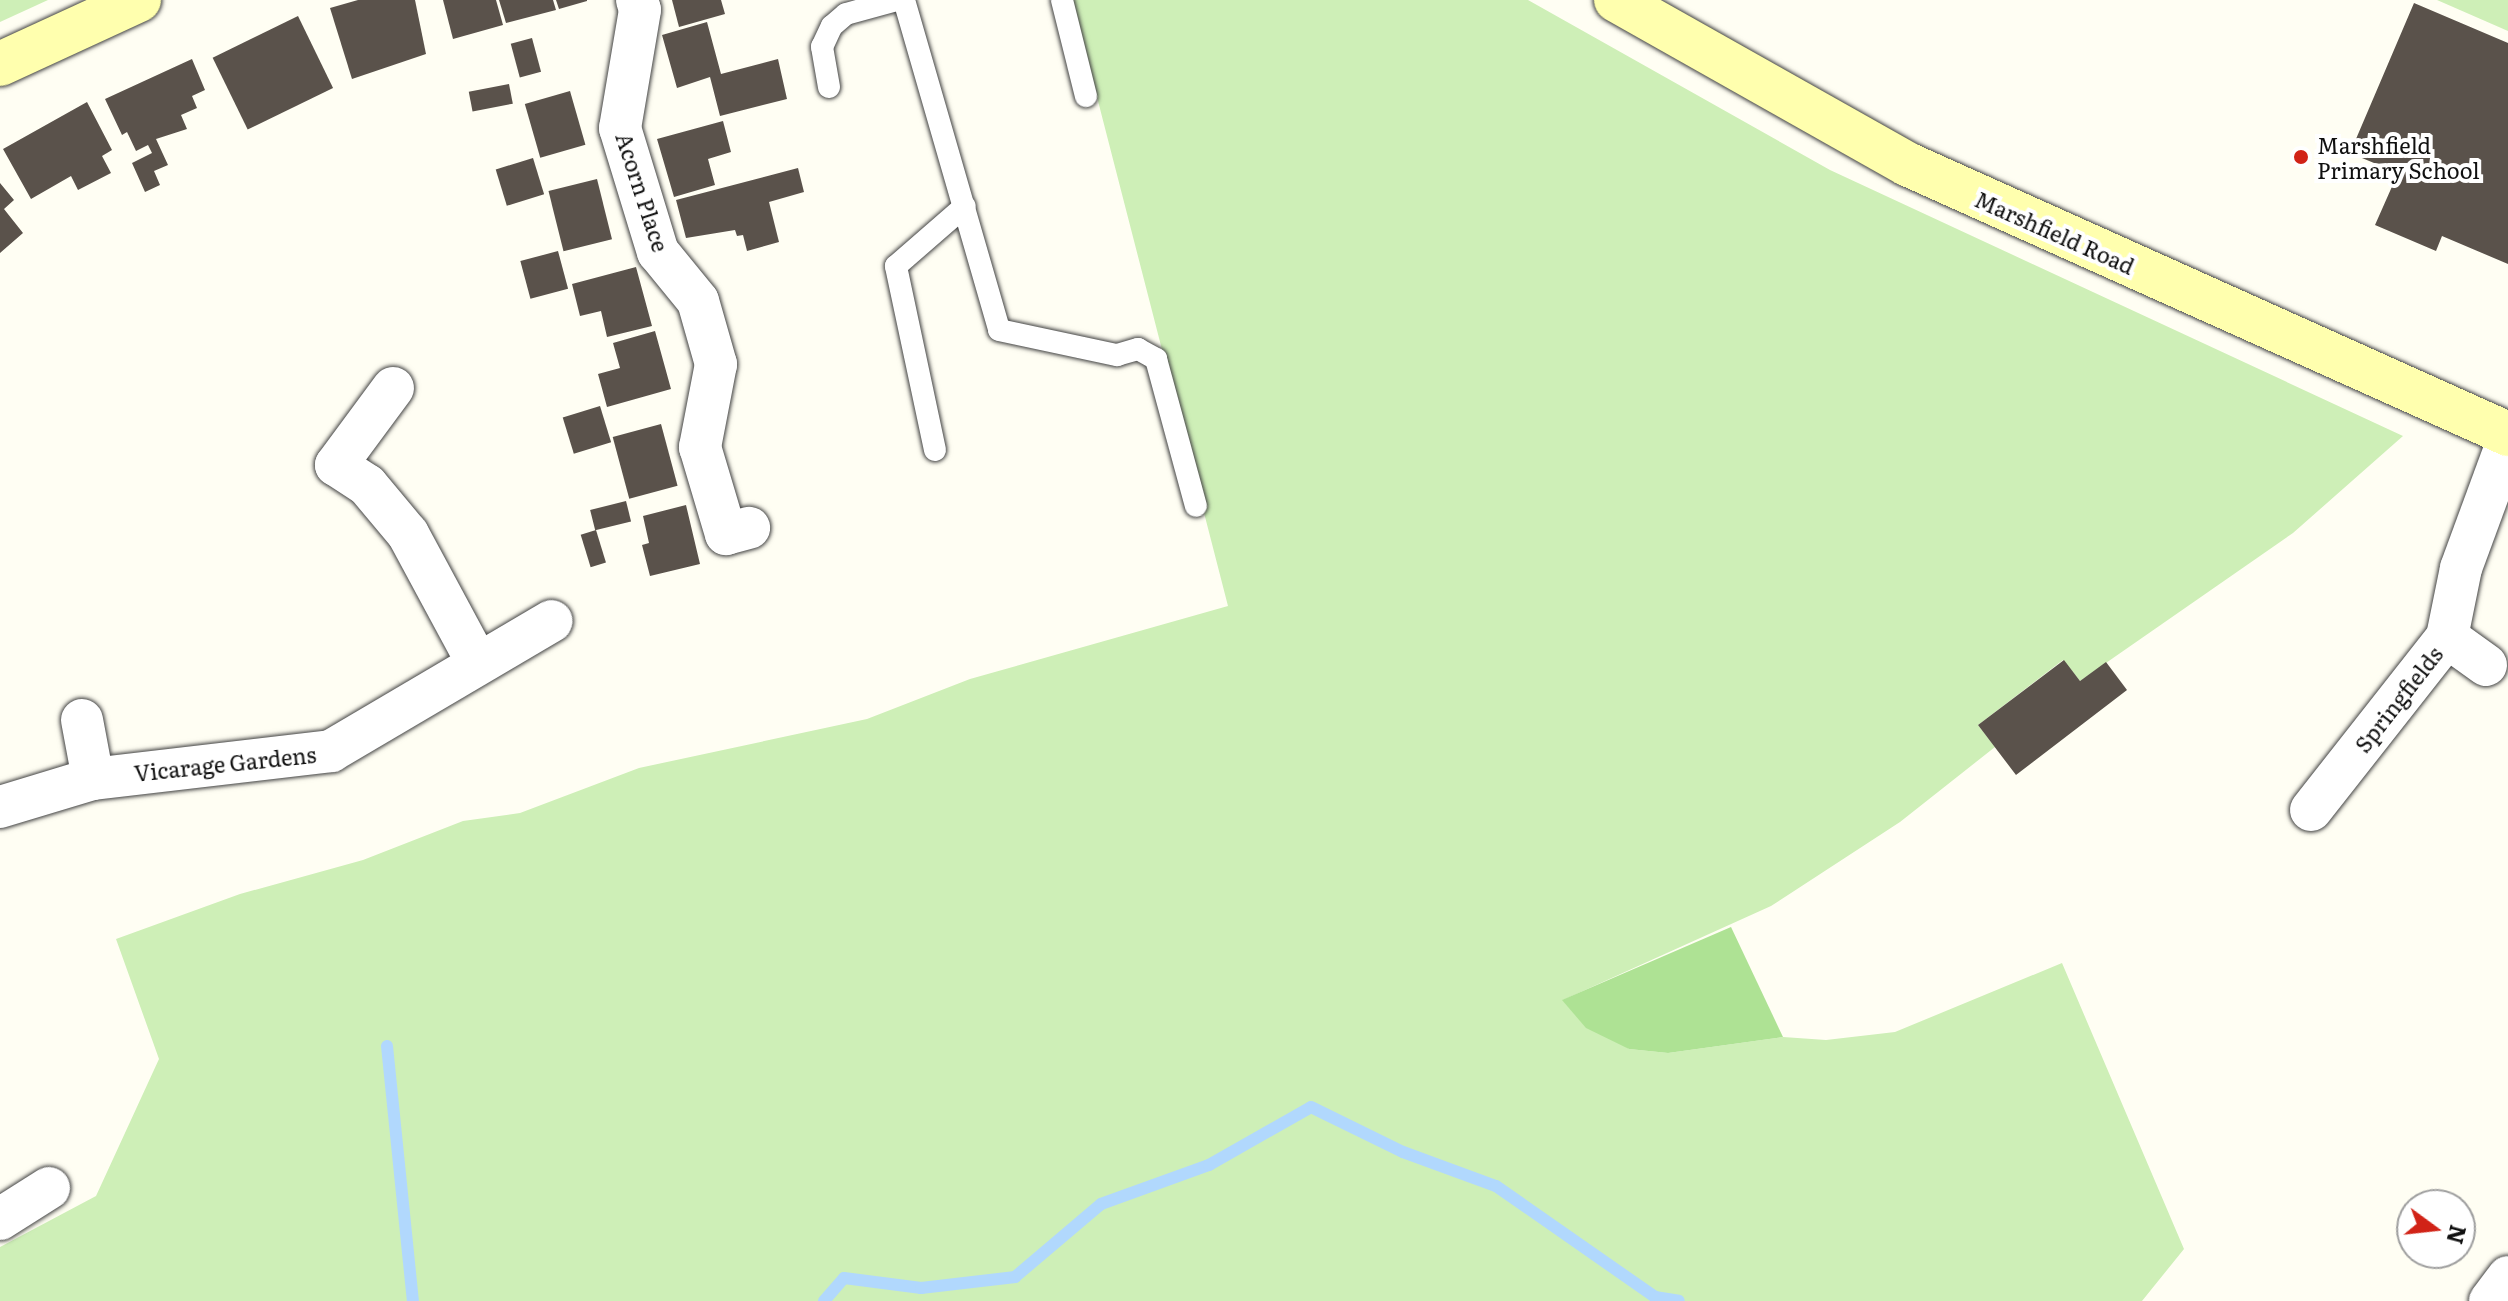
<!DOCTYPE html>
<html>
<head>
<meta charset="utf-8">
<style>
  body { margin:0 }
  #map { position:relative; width:2508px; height:1301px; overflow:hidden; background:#fffef3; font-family:Literata,serif }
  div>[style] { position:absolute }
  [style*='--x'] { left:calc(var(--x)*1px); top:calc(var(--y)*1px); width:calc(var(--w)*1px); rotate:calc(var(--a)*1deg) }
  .green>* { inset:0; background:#ceefb7 }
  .forest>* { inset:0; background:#aee294 }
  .stream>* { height:12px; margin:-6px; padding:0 6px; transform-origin:6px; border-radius:6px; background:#b1d8fd }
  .building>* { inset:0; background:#5a524b; transform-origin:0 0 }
  .roads { filter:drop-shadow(0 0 2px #434343) drop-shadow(0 0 2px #434343) }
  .lane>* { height:22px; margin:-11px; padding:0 11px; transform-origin:11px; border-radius:11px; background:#fff }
  .street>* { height:42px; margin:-21px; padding:0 21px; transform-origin:21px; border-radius:21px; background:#fff }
  .secondary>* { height:44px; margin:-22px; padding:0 22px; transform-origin:22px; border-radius:22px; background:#ffffae }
  .dots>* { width:22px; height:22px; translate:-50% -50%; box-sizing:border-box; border:4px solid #fff; border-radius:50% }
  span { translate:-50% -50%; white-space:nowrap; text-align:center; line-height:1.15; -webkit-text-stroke:8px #fff; paint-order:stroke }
  .poi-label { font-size:22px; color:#101010 }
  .left { translate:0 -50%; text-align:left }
  .street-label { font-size:22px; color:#101010 }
  .north { position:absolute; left:2396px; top:1189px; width:80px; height:80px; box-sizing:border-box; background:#fff; border:2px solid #9f9f9f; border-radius:50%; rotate:105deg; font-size:22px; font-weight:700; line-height:32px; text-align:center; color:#101010 }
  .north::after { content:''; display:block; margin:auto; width:28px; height:36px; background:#d12317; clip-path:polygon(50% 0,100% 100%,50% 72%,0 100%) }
</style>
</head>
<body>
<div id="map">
  <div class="green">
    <div style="clip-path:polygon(0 0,48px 0,0 22px)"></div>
    <div style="clip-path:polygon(1072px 0,1528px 0,1830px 170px,2403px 436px,2293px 533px,2080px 681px,2063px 660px,1978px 725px,1995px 747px,1900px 822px,1771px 906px,1563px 1000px,1629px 1049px,1668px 1053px,1783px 1037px,1826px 1040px,1895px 1032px,2062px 963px,2184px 1249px,2142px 1301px,0 1301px,0 1247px,96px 1196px,159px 1059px,116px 939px,240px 894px,363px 860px,463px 821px,520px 813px,639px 768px,867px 719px,970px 679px,1228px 606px)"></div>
    <div style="clip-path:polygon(2437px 0,2508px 0,2508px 31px)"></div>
  </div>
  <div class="forest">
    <div style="clip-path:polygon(1731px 927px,1783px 1037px,1668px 1053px,1629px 1049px,1586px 1028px,1562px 1000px)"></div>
  </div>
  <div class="stream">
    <div style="--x:387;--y:1046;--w:256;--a:84.2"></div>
    <div style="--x:824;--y:1301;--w:30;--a:-49"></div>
    <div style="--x:844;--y:1278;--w:78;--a:7.4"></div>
    <div style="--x:921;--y:1288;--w:95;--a:-6.7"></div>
    <div style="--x:1015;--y:1277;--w:113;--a:-40.3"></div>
    <div style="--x:1101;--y:1204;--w:115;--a:-19.9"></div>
    <div style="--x:1209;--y:1165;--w:117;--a:-29.6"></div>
    <div style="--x:1311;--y:1107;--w:102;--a:26.1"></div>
    <div style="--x:1403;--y:1152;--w:99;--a:20.1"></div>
    <div style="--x:1496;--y:1186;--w:194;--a:34.9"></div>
    <div style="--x:1655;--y:1297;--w:24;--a:9"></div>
  </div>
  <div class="building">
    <div style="clip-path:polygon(358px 0,415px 0,426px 54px,352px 79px,330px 8px)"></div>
    <div style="clip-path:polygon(443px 0,496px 0,503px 25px,453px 39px)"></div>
    <div style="clip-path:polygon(499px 0,553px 0,556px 10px,506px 23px)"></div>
    <div style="clip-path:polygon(556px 0,587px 0,587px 1px,559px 9px)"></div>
    <div style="clip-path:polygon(672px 0,721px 0,725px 14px,679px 27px)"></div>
    <div style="clip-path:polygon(2414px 3px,2508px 43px,2508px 264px,2442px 236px,2436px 251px,2375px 225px,2398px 173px,2350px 153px)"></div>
    <div style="left:298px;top:16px;width:80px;height:95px;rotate:64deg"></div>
    <div style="clip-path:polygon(707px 22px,721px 74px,778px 59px,787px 99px,720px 116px,710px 77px,677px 88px,662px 35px)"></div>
    <div style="left:532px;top:38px;width:35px;height:22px;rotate:75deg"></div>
    <div style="clip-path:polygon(192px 59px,205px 90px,192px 96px,197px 108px,181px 115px,187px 129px,156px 139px,168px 165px,154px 171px,160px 185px,145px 192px,132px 163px,152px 153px,148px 145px,136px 151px,127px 132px,122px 135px,105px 99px)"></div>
    <div style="left:509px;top:84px;width:20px;height:41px;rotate:79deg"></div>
    <div style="left:570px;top:91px;width:56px;height:47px;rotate:74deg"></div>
    <div style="clip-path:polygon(87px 102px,112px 150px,102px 156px,111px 173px,78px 190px,71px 176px,31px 199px,3px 149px)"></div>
    <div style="clip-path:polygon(723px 121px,731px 152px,708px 159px,715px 185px,674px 197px,657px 139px)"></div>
    <div style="left:533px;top:158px;width:38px;height:39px;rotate:73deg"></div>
    <div style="clip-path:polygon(798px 168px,804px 192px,769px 202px,779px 242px,747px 251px,743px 235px,737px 236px,735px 230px,686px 238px,676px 200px)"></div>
    <div style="left:597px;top:179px;width:62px;height:50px;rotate:76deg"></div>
    <div style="clip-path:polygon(0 183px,14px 200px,4px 209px,23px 233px,0 253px)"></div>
    <div style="left:558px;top:251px;width:39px;height:39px;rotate:75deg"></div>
    <div style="clip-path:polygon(636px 267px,652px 326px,607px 337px,601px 311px,580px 316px,572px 284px)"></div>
    <div style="clip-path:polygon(655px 331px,671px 389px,607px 407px,598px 374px,620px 368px,613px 343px)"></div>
    <div style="left:600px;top:406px;width:38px;height:39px;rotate:73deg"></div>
    <div style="left:661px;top:424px;width:64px;height:50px;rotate:75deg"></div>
    <div style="left:626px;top:501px;width:21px;height:37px;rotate:76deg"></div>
    <div style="clip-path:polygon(686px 505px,700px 564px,650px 576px,642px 545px,649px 543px,643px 516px)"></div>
    <div style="left:596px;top:530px;width:34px;height:16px;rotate:73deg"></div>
    <div style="clip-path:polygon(2064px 660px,2080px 681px,2106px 662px,2127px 690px,2016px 775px,1978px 725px)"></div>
  </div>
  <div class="roads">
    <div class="lane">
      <div style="--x:904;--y:0;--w:343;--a:73.9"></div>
      <div style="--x:999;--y:330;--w:121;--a:12"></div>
      <div style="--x:1117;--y:355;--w:22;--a:-16"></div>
      <div style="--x:1138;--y:349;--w:21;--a:29"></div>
      <div style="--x:1156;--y:359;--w:152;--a:74.8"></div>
      <div style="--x:1062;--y:0;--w:99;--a:76"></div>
      <div style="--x:829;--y:87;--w:41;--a:-99.9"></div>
      <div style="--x:822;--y:47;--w:23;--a:-65"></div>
      <div style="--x:832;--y:26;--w:18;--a:-41"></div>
      <div style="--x:846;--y:14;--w:53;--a:-15.4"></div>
      <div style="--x:935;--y:450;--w:188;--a:-102"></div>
      <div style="--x:896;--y:266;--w:91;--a:-41"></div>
    </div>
    <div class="street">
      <div style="--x:637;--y:0;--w:10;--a:73"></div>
      <div style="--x:640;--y:10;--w:120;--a:99.6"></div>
      <div style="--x:620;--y:128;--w:130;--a:73"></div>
      <div style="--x:658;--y:252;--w:63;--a:50.8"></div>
      <div style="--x:698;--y:301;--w:66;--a:74.1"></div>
      <div style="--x:716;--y:364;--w:85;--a:100.9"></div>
      <div style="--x:700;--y:447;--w:91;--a:73.4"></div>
      <div style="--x:726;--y:534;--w:24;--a:-15"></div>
      <div style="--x:393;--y:388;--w:96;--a:126.5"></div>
      <div style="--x:336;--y:465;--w:37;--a:33"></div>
      <div style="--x:367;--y:485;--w:64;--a:50.1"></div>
      <div style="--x:408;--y:534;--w:145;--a:61.7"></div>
      <div style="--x:2447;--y:637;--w:48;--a:35.7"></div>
      <div style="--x:82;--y:720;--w:60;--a:79.4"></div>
      <div style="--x:0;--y:807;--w:97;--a:-16.8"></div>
      <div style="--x:93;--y:779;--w:240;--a:-6.7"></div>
      <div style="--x:331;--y:751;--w:256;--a:-30.5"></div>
      <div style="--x:2311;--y:810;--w:220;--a:-51.8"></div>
      <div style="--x:2447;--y:637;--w:70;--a:-78.5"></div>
      <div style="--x:2461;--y:568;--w:136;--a:-69.8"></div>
      <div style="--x:0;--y:1219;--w:58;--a:-32.3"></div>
      <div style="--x:2490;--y:1301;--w:30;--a:-53"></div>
    </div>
    <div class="secondary">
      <div style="--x:1616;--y:0;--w:334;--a:29.4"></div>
      <div style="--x:1907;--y:164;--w:659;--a:24.19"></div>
      <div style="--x:0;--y:64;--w:153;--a:-24.7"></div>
    </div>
  </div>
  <div class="dots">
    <div style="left:2301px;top:157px;background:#d12317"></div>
  </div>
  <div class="poi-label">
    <span class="left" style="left:2317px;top:157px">Marshfield<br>Primary School</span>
  </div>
  <div class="street-label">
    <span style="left:643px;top:192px;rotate:72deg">Acorn Place</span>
    <span style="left:2055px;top:232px;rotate:24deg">Marshfield Road</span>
    <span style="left:2398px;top:699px;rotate:-52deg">Springfields</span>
    <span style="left:225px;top:763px;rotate:-6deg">Vicarage Gardens</span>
  </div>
  <div class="north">N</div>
</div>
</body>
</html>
